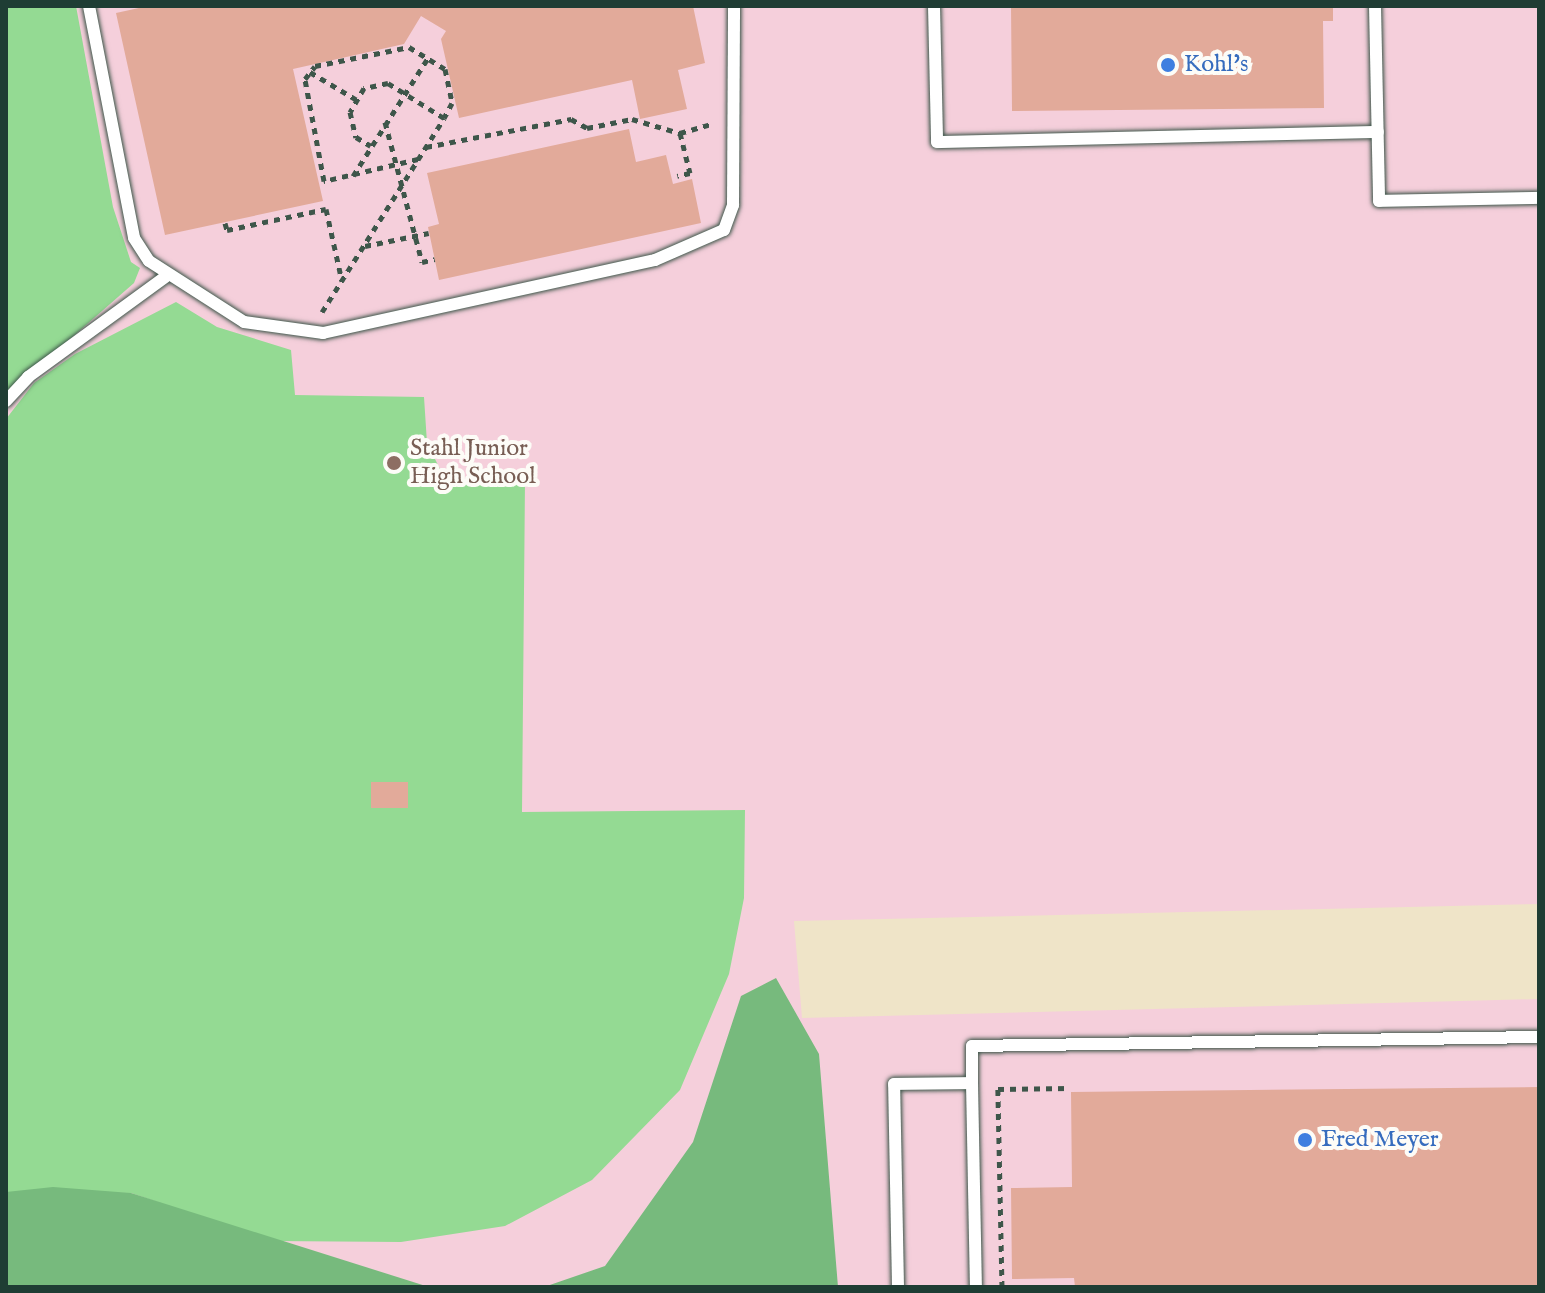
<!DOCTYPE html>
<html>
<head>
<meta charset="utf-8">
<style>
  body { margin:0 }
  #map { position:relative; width:1545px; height:1293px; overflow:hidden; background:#efe4c8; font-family:"IM FELL English",serif }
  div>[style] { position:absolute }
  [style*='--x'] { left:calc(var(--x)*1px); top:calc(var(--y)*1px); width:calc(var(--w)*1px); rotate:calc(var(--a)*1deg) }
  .built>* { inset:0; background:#f5cfdb }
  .green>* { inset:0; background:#94da93 }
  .forest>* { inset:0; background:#77ba7d }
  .building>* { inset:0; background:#e2aa9a; transform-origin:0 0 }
  .path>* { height:5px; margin-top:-2.5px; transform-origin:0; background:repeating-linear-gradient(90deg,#3e564a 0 6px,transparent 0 12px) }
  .roads { filter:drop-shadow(0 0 2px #3e564a) drop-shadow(0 0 2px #3e564a) }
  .lane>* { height:12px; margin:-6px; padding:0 6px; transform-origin:6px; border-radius:6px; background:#fff }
  .dots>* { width:22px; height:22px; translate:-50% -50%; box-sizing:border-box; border:4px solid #fdfcf7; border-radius:50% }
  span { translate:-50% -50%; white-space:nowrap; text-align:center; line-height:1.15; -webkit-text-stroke:8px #fdfcf7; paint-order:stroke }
  .shop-label { font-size:24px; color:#366cbe }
  .left { translate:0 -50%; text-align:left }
  .education-label { font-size:24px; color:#785e54 }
  .frame { position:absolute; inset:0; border:8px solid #1f3d34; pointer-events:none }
</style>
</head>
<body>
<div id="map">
  <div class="built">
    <div style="clip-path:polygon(6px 6px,1539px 6px,1539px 904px,794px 921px,802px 1018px,1539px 999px,1539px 1287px,6px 1287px)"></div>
  </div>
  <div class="green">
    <div style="clip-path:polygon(6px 6px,76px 6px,113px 207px,131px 262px,140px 268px,134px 283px,6px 395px)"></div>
    <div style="clip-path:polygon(176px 302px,217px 327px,291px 350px,295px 395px,424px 397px,427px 443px,446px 481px,525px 482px,522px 812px,745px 810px,744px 898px,729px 974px,680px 1090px,592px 1180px,505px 1226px,401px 1242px,272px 1241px,131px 1193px,6px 1192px,6px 419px,34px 383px,75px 354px)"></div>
  </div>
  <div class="forest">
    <div style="clip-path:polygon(776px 978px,819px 1054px,838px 1287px,544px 1287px,605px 1266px,693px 1142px,741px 996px)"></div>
    <div style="clip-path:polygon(53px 1187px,131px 1193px,429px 1287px,6px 1287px,6px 1192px)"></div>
  </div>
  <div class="building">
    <div style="clip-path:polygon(148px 6px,693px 6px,705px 63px,678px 70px,687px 109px,640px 119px,632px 80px,459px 118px,441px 39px,446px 31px,421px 16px,404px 44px,293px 69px,323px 201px,165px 235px,116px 13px)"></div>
    <div style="clip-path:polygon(1011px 6px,1333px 6px,1333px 21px,1323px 21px,1324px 108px,1012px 111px)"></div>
    <div style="clip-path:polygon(629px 129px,636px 162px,666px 155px,673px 184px,692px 179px,701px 223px,439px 280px,428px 227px,439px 224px,427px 173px)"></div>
    <div style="left:371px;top:782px;width:37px;height:26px"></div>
    <div style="clip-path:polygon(1539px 1087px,1539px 1287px,1075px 1287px,1074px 1278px,1012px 1279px,1011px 1188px,1072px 1187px,1071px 1092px)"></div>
  </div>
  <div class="path">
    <div style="--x:310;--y:72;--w:55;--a:30.8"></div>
    <div style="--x:385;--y:122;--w:145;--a:75.2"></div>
    <div style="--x:422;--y:262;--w:13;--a:-13"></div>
    <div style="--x:680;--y:133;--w:33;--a:-16"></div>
    <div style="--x:426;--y:147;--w:148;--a:-10.9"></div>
    <div style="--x:571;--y:119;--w:18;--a:29"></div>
    <div style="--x:587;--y:128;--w:46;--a:-11.3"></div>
    <div style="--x:632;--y:119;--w:50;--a:16.3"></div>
    <div style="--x:680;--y:133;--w:41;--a:76"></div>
    <div style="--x:690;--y:173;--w:13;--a:167"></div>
    <div style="--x:418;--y:159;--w:97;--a:166.8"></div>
    <div style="--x:324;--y:181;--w:104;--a:-100.6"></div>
    <div style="--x:305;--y:79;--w:16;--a:-52"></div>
    <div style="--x:315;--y:66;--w:96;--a:-11.4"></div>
    <div style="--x:409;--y:47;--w:42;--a:31.4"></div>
    <div style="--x:445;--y:69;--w:35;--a:78"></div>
    <div style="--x:452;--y:103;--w:17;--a:118"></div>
    <div style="--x:353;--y:176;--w:140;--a:-57.6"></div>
    <div style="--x:225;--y:223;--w:7;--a:74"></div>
    <div style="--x:227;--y:230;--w:101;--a:-12"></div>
    <div style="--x:326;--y:209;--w:74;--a:77.5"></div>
    <div style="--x:365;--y:246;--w:65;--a:-11.5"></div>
    <div style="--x:322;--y:312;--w:229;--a:-57.8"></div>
    <div style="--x:444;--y:118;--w:66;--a:-148"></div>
    <div style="--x:388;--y:83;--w:25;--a:168"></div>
    <div style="--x:364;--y:88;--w:28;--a:120"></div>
    <div style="--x:350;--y:112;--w:26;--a:77"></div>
    <div style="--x:356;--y:137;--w:17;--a:31"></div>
    <div style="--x:1002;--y:1287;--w:198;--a:-91.2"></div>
    <div style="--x:998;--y:1089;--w:72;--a:-0.8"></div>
    <div style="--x:1025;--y:1287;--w:44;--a:0"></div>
  </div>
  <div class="roads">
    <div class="lane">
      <div style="--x:89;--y:6;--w:236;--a:79"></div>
      <div style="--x:134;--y:238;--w:27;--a:57"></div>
      <div style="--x:149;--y:261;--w:113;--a:32.7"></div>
      <div style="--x:244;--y:322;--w:80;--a:7.9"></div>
      <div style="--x:323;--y:333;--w:340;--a:-12.4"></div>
      <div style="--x:655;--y:260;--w:75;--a:-23.5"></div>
      <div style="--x:724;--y:230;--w:27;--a:-70"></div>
      <div style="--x:733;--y:205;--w:199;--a:-89.7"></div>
      <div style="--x:934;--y:6;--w:136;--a:88.7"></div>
      <div style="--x:937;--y:142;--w:441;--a:-1.3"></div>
      <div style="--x:1375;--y:6;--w:195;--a:88.8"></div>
      <div style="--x:1379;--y:201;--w:160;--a:-1.1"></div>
      <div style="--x:6;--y:401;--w:33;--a:-47"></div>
      <div style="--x:28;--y:377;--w:170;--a:-36.1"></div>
      <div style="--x:972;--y:1083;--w:37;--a:-90"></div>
      <div style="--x:972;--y:1046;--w:567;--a:-0.91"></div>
      <div style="--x:898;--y:1287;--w:203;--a:-91.1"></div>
      <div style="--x:894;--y:1084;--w:78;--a:-0.7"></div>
      <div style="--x:972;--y:1083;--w:204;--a:88.9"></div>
    </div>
  </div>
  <div class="dots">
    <div style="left:1168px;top:65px;background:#3f7fe0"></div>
    <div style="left:394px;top:463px;background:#8d6e63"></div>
    <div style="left:1305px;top:1140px;background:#3f7fe0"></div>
  </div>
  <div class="shop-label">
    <span class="left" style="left:1184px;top:65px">Kohl's</span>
    <span class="left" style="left:1321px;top:1140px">Fred Meyer</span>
  </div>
  <div class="education-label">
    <span class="left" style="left:410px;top:463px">Stahl Junior<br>High School</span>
  </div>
  <div class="frame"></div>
</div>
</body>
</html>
